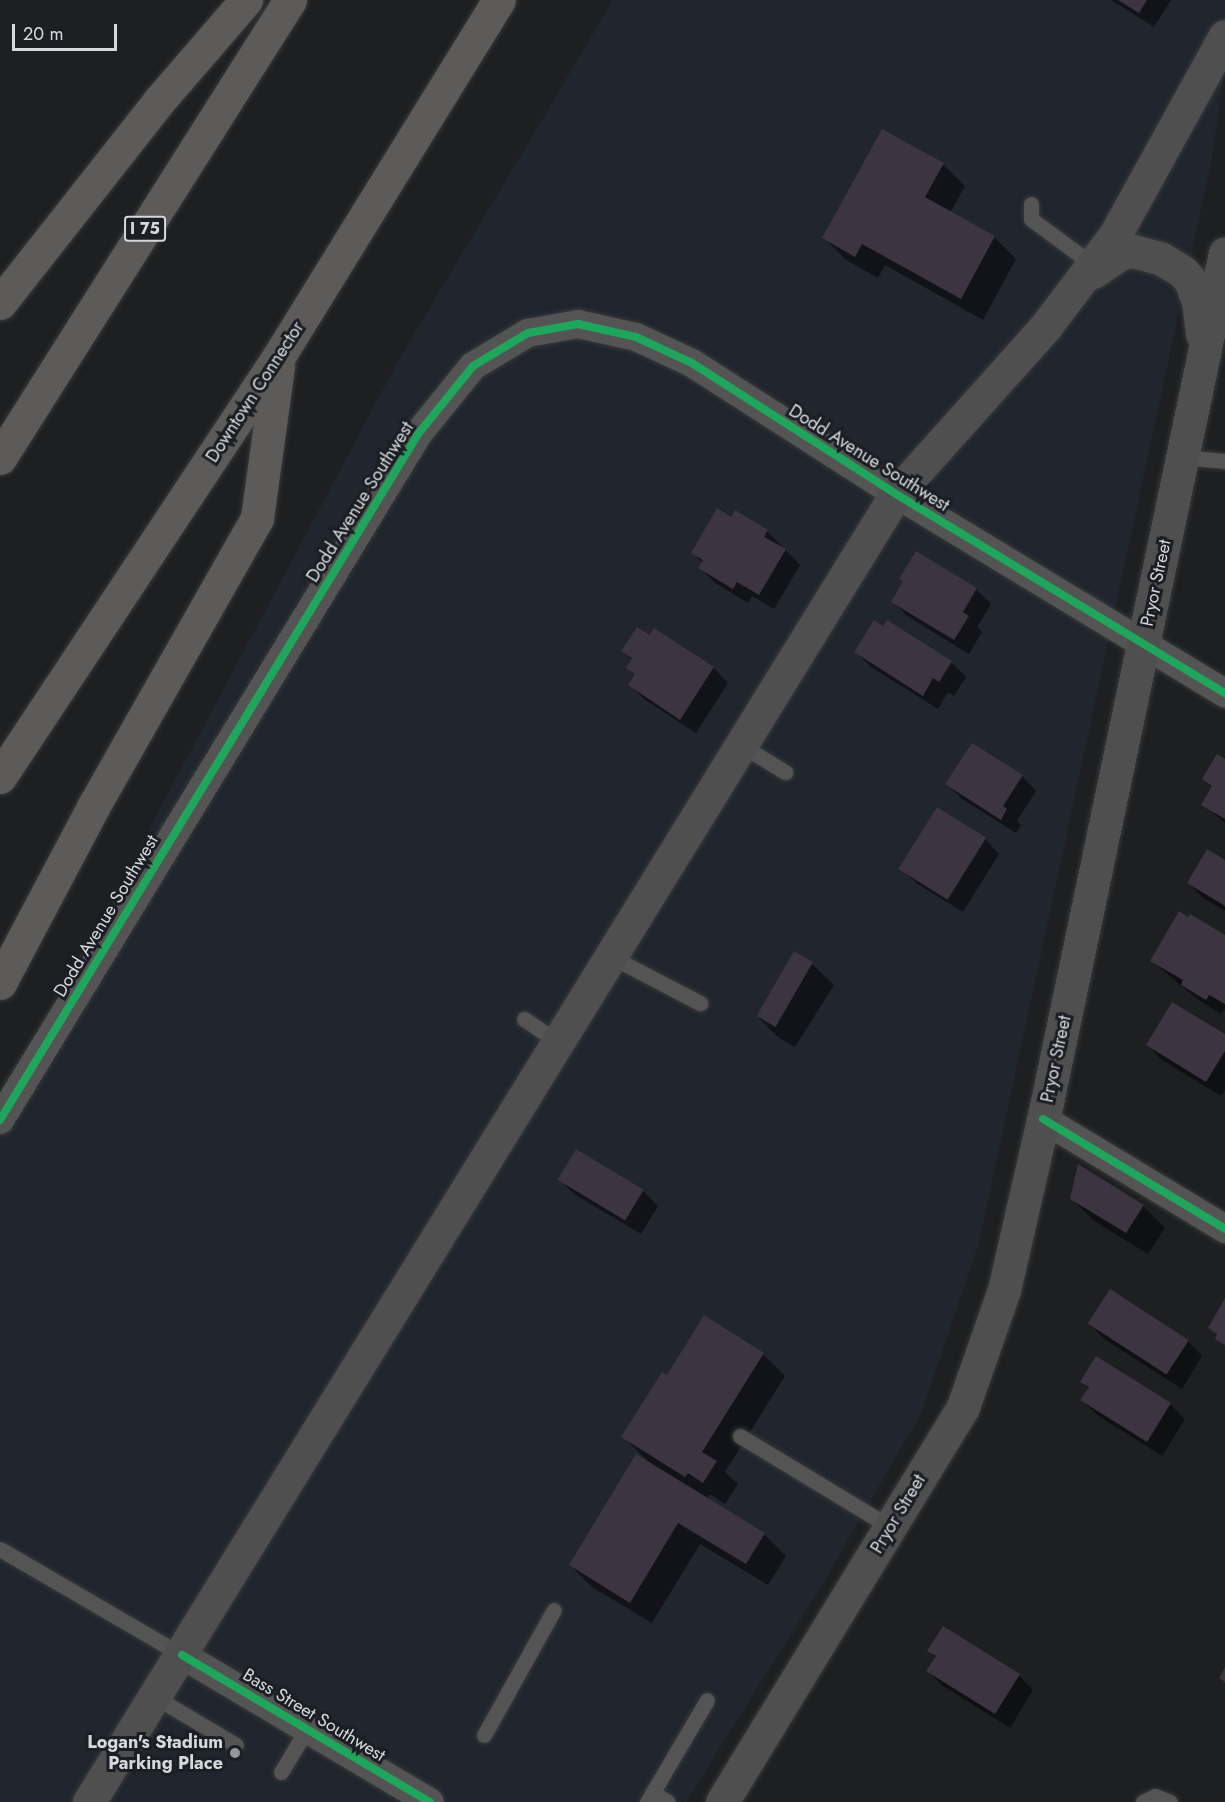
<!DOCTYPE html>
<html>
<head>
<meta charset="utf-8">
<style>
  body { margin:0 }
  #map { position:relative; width:1225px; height:1802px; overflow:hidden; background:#1d1f21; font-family:Jost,sans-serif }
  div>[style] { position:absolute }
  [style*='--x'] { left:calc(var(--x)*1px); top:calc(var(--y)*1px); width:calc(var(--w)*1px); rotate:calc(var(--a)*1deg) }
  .built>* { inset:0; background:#20252e }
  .shadow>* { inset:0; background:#0007 }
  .building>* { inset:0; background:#3c3440; transform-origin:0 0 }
  .roads { filter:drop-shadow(0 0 2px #38393a) drop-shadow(0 0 2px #38393a) }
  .lane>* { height:15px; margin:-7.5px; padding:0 7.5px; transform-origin:7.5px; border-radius:7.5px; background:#545454 }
  .street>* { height:28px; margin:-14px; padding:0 14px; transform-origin:14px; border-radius:14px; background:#545454 }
  .secondary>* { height:33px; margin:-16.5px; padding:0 16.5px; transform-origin:16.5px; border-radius:16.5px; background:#4e4f4e }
  .highway>* { height:33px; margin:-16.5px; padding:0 16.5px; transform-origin:16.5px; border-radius:16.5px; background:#5c5b5a }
  .cycleway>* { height:8px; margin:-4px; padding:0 4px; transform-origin:4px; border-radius:4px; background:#20a55d }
  .dots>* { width:16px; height:16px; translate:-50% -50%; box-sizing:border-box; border:3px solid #1b1e23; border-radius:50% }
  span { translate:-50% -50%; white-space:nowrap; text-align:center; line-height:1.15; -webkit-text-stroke:6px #1b1e23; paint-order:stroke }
  .shield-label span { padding:2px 4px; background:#1b1e23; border:2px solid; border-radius:4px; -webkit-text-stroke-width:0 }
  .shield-label { font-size:16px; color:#d6d8dc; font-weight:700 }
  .street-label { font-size:18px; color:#d6d8dc }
  .poi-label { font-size:18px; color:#d6d8dc; font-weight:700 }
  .right { translate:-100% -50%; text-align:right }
  .scale { position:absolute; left:12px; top:24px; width:105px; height:27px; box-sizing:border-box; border:3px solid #d6d8dc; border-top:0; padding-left:8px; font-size:18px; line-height:21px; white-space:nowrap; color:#d6d8dc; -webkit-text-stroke:4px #1b1e23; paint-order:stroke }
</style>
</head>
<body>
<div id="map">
  <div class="built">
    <div style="clip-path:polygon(613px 0,1225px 0,1225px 71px,1211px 163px,979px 1243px,922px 1412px,822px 1585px,686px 1802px,0 1802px,0 1109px,397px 363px)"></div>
  </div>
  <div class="shadow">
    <div style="clip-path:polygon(1111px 0,1171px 0,1154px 27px)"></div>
    <div style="clip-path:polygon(883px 131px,944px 165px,965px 186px,950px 213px,994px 237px,1016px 259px,983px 320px,885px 265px,878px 278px,846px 260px,824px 238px)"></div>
    <div style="clip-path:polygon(736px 512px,767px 531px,800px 565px,774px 609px,752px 596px,748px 603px,715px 583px,700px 568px,703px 563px,692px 552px,732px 519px)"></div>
    <div style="clip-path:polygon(976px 589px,991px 604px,977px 627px,982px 632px,969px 654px,907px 616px,893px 601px)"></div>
    <div style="clip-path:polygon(655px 630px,714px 668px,728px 683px,696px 733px,645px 700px,630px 685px,636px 676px,627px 667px,632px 660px,623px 650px,650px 638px)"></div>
    <div style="clip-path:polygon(856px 652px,951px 662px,966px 677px,954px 696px,948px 692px,938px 709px,871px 667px)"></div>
    <div style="clip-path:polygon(1225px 760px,1225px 823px,1203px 804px,1213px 788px,1204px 779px)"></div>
    <div style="clip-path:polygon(1022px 776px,1036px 791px,1017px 821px,1021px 825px,1016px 833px,962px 799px,947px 784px)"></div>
    <div style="clip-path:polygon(985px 839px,999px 854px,963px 912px,916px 883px,901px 868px)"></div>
    <div style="clip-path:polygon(1225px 862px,1225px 911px,1203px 898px,1189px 883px)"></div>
    <div style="clip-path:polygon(1225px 937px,1225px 1009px,1221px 1014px,1197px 999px,1152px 961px)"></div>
    <div style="clip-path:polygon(812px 964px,834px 985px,795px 1047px,778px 1037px,756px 1015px)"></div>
    <div style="clip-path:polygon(1225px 1036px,1225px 1090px,1221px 1096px,1162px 1060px,1147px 1045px)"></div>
    <div style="clip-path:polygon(576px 1151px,643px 1191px,658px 1206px,641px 1234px,574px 1194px,559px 1179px)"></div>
    <div style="clip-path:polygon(1072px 1199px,1143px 1206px,1165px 1228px,1148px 1254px,1094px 1221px)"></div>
    <div style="clip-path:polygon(705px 1317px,763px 1354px,785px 1376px,725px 1472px,738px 1484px,725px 1504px,710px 1494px,706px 1499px,764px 1534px,786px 1556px,768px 1585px,700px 1544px,652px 1623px,592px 1587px,570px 1565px,650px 1463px,623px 1437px,668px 1377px)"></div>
    <div style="clip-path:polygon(1090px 1324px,1188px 1341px,1202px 1356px,1182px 1389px,1104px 1339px)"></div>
    <div style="clip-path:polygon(1082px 1382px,1170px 1404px,1185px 1419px,1162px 1456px,1097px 1415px,1082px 1400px,1089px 1389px)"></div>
    <div style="clip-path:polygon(929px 1651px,1019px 1675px,1033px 1690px,1010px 1728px,943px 1686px,928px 1671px,936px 1658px)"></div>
  </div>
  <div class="building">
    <div style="clip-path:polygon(1118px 0,1147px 0,1139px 13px)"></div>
    <div style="clip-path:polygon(882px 129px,944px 163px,925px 197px,995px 236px,961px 299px,862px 244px,855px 257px,822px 238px)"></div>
    <div style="clip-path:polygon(717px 508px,731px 517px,735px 510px,768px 530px,764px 537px,786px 549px,759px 595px,737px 582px,733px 589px,698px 568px,703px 560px,691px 553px)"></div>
    <div style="clip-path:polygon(916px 551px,977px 588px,963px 612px,969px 616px,954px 640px,891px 602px,903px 581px,899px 579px)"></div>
    <div style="clip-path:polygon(874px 620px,883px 626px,887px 620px,952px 661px,939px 682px,933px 678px,923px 696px,854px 652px)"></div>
    <div style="clip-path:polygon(637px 627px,650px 635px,654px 628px,714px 667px,680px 720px,628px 685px,635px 674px,626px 668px,632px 658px,621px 651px)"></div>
    <div style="clip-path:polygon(972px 743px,1023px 775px,1003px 806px,1007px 809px,1001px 820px,945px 784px)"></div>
    <div style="clip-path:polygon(1217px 754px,1225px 759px,1225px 819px,1201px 805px,1212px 786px,1202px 779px)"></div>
    <div style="left:937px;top:807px;width:58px;height:73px;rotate:32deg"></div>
    <div style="clip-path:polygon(1207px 849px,1225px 860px,1225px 906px,1187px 883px)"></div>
    <div style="clip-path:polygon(1179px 911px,1188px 917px,1190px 914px,1225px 935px,1225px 1004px,1209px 995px,1206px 1000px,1181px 985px,1183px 980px,1150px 961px)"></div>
    <div style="left:794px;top:951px;width:22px;height:75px;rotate:30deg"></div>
    <div style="clip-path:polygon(1172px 1002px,1225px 1034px,1225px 1051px,1206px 1082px,1146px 1045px)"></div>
    <div style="left:576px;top:1149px;width:79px;height:36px;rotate:31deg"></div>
    <div style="clip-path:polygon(1078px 1164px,1144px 1205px,1126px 1233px,1070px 1199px)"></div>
    <div style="left:1110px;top:1289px;width:94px;height:41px;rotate:33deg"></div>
    <div style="clip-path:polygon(1225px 1298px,1225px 1345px,1215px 1339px,1217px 1334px,1208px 1328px)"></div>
    <div style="clip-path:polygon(704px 1315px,764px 1353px,702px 1452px,717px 1461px,703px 1483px,688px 1473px,685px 1477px,621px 1437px,662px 1372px,667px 1375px)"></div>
    <div style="clip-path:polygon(1096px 1356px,1171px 1403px,1147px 1442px,1080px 1400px,1089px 1387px,1080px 1382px)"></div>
    <div style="clip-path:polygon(636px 1454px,765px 1533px,746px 1564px,678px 1523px,630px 1603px,569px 1565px)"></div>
    <div style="clip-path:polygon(943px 1626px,1020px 1674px,995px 1714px,926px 1671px,936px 1656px,927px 1651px)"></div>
    <div style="clip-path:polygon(1225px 1667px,1225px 1682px,1219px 1678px)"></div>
  </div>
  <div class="roads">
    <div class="lane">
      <div style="--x:1031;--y:204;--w:15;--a:90"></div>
      <div style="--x:1031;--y:219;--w:76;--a:36.4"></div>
      <div style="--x:1182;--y:457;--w:43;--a:5.3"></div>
      <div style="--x:741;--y:745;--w:52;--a:31.5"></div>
      <div style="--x:610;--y:956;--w:102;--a:27.6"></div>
      <div style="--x:524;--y:1019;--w:40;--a:34"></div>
      <div style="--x:740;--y:1436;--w:175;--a:31.2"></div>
      <div style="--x:0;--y:1549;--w:211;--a:30.2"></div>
      <div style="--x:155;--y:1697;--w:94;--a:30.7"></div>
      <div style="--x:484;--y:1735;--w:143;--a:-60.8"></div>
      <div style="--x:281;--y:1772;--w:50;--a:-58.8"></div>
      <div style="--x:653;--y:1793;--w:17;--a:31"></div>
      <div style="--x:647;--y:1802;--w:118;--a:-59.5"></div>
      <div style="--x:1143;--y:1802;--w:13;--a:-27"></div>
      <div style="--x:1155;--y:1796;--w:16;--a:22"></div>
    </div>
    <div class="street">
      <div style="--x:1043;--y:1119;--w:213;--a:31.1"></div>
      <div style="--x:0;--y:1120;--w:803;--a:-58.64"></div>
      <div style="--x:418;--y:434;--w:87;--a:-51"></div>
      <div style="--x:473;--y:366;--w:64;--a:-31"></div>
      <div style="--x:528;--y:333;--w:51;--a:-10.2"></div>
      <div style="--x:578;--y:324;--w:59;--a:12.6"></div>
      <div style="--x:636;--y:337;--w:62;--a:24.9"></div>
      <div style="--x:692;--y:363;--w:242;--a:32.7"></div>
      <div style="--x:896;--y:494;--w:385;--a:31.2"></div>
      <div style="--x:182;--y:1655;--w:288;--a:30.7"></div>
    </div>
    <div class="secondary">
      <div style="--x:1093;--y:272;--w:34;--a:-34"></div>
      <div style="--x:1121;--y:253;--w:12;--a:-9"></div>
      <div style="--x:1133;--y:251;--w:28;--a:15"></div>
      <div style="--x:1160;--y:258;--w:27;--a:31"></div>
      <div style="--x:1183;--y:272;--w:11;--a:49"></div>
      <div style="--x:1190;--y:280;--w:22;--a:69"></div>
      <div style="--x:1198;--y:301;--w:33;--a:83"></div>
      <div style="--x:89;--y:1802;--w:1537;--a:-58.33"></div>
      <div style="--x:896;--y:494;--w:225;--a:-48.2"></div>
      <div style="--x:1046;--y:326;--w:114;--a:-52.8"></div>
      <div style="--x:1115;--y:235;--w:227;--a:-61.1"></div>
      <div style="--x:722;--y:1802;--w:463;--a:-58.6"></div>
      <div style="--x:963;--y:1407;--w:124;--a:-70.7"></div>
      <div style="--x:1004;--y:1290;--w:193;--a:-77.1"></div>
      <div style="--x:1047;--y:1102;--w:867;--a:-78.16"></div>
    </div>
    <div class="highway">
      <div style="--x:0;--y:303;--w:256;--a:-51.8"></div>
      <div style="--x:158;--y:102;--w:135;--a:-49.2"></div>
      <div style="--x:0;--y:458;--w:542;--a:-57.66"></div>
      <div style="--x:0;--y:777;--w:505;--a:-56.47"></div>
      <div style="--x:279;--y:356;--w:418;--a:-58.3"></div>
      <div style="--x:0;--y:983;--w:199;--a:-62.1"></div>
      <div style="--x:93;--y:807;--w:332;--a:-60.4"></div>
      <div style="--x:257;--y:518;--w:153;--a:-82.1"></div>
    </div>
  </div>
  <div class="cycleway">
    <div style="--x:1043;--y:1119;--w:213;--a:31.1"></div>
    <div style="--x:0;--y:1120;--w:803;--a:-58.64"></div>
    <div style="--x:418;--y:434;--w:87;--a:-51"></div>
    <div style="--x:473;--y:366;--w:64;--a:-31"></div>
    <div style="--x:528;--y:333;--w:51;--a:-10.2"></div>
    <div style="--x:578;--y:324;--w:59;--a:12.6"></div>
    <div style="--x:636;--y:337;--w:62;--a:24.9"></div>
    <div style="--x:692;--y:363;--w:242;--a:32.7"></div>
    <div style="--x:896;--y:494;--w:385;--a:31.2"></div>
    <div style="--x:182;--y:1655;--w:288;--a:30.7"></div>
  </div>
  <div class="dots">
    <div style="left:235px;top:1753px;background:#95979b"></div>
  </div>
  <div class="shield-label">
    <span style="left:145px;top:229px">I 75</span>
  </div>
  <div class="street-label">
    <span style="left:255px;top:392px;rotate:-57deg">Downtown Connector</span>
    <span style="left:869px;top:458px;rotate:32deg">Dodd Avenue Southwest</span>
    <span style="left:360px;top:502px;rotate:-58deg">Dodd Avenue Southwest</span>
    <span style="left:1156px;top:583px;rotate:-78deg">Pryor Street</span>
    <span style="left:106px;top:916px;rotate:-59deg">Dodd Avenue Southwest</span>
    <span style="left:1056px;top:1059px;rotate:-78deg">Pryor Street</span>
    <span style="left:898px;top:1514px;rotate:-59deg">Pryor Street</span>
    <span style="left:314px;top:1715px;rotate:31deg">Bass Street Southwest</span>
  </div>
  <div class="poi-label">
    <span class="right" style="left:223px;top:1753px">Logan's Stadium<br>Parking Place</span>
  </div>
  <div class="scale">20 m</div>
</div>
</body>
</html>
